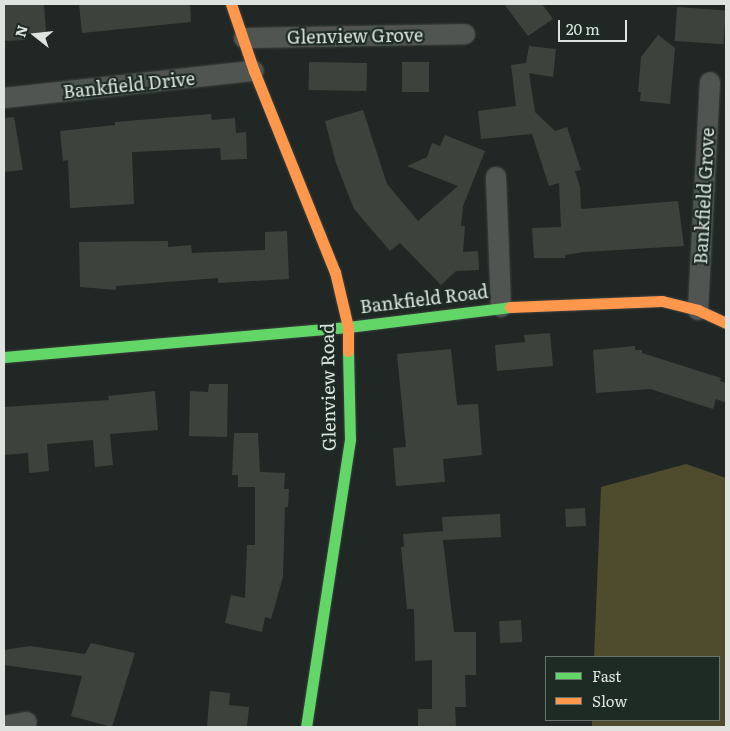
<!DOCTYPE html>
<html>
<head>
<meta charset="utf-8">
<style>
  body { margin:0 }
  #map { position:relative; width:730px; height:731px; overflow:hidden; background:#212724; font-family:Literata,serif }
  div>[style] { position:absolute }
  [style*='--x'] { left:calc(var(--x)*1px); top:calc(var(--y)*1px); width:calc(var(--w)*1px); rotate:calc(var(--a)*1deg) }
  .forest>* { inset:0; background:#4f4b2d }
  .building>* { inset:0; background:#3d433c; transform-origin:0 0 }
  .roads { filter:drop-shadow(0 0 1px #3d423f) drop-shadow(0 0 1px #3d423f) }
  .street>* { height:20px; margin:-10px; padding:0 10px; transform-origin:10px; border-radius:10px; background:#505552 }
  .fast>* { height:11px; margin:-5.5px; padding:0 5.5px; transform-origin:5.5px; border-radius:5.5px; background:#63d668 }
  .slow>* { height:11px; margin:-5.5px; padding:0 5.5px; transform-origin:5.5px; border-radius:5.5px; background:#ff974d }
  span { translate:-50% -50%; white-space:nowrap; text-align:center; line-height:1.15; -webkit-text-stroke:4.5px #1e2a24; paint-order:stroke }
  .street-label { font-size:18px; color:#dde4e0 }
  .frame { position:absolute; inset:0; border:5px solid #dde4e0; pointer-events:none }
  .legend { position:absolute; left:545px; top:656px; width:175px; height:65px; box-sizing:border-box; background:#1e2a24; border:1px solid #6a746f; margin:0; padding:6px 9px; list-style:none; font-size:15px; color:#dde4e0 }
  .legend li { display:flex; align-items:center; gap:10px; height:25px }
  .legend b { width:25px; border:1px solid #6a746f }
  .north { position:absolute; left:10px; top:10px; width:50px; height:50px; -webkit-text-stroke:4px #1e2a24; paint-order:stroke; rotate:286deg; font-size:14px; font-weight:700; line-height:20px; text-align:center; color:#dde4e0 }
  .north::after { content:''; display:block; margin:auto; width:18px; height:22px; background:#dde4e0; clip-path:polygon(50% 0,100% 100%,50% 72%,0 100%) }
  .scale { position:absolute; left:558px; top:20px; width:69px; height:22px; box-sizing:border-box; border:2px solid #dde4e0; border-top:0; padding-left:6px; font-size:15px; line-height:18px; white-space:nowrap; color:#dde4e0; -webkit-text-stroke:4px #1e2a24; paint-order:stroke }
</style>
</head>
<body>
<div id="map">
  <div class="forest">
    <div style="clip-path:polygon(686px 464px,726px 478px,726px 727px,592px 727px,592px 720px,719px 720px,719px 657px,594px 657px,601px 487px)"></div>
  </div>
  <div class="building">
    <div style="clip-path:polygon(4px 4px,44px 4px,46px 32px,25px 34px,25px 40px,4px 41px)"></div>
    <div style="clip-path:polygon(79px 4px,190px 4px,191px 22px,82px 33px)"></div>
    <div style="clip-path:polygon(504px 4px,542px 4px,553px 19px,528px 36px)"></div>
    <div style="left:677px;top:7px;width:49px;height:34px;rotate:4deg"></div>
    <div style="clip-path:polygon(658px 35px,675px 48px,670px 104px,640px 101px,641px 92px,638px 92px,641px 57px)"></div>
    <div style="clip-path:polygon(529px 46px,556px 49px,553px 77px,529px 73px,535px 112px,555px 131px,567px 127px,581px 170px,575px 171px,580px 187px,581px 209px,678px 201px,684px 246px,584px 252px,565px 255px,565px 258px,534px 258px,532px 228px,561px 227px,559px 183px,549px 186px,532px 134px,481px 139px,478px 111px,516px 106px,511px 65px,526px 63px)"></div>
    <div style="left:309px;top:62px;width:58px;height:28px;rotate:1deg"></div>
    <div style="left:402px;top:62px;width:27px;height:30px"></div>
    <div style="clip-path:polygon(363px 110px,387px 184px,418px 221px,458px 186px,407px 166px,427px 157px,432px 143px,440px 146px,445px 135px,485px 151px,463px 206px,461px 226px,465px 226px,463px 252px,478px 251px,479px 270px,456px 271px,441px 285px,400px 243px,390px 251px,354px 209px,336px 163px,325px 121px)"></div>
    <div style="clip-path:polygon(211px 114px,212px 120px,235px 118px,236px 133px,246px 132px,247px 159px,221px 160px,220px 148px,132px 152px,134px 204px,70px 208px,68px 160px,63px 161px,60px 131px,115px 125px,115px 122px)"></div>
    <div style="clip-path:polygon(14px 117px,23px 170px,4px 172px,4px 118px)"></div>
    <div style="clip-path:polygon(287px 231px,289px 279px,218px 283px,218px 278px,116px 286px,116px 290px,80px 287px,79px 242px,168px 241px,168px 247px,191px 245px,192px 253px,265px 250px,265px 232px)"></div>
    <div style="clip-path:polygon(550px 333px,553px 366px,497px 371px,495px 345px,525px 342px,524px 335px)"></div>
    <div style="clip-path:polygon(635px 346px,635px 350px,642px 350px,642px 353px,721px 378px,720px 381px,726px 383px,726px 403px,716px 399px,713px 409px,650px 389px,596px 393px,593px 350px)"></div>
    <div style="clip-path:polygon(451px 349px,457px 405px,478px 404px,482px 455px,443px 459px,445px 482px,396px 486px,393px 448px,406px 447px,397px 354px)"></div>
    <div style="clip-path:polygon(209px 384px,228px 384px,227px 437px,189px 436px,190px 391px,208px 392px)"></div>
    <div style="clip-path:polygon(155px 391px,158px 430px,110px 434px,113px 465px,95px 467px,93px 440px,47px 444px,49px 471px,29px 473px,28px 453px,4px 455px,4px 407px,109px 400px,108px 396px)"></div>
    <div style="clip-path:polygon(234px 433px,258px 433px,260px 472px,285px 473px,284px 489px,289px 489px,288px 507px,285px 507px,283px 577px,271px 619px,265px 617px,262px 632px,225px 623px,231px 595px,245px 598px,247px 545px,255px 545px,255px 487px,238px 487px,238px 475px,232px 475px)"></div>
    <div style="left:585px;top:508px;width:18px;height:20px;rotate:87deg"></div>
    <div style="clip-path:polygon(500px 514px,501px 537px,443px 540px,454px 632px,476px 632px,476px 675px,465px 675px,466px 707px,455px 707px,456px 727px,418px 727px,418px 709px,432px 709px,432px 660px,415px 661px,414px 609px,407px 609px,401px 547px,404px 547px,403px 534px,443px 531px,442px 517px)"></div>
    <div style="left:521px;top:620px;width:22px;height:22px;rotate:87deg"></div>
    <div style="clip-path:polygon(91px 643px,135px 653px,112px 727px,71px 716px,82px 676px,4px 665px,4px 650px,30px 646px,85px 654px)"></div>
    <div style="clip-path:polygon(210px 691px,230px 693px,229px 705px,249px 707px,247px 727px,207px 727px)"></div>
  </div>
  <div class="roads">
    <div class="street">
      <div style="--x:244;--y:38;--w:221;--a:-1"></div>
      <div style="--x:4;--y:98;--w:251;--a:-6.2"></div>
      <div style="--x:496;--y:177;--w:130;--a:87.8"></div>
      <div style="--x:698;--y:310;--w:228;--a:-87"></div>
      <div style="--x:4;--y:726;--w:23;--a:-10"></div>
    </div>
    <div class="fast">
      <div style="--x:4;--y:357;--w:345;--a:-5"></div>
      <div style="--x:348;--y:327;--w:163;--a:-7"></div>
      <div style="--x:306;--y:727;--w:291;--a:-81.3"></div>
      <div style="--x:350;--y:439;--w:88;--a:-91.3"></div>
    </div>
    <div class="slow">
      <div style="--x:231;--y:4;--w:71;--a:71.1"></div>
      <div style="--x:254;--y:71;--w:217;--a:68.1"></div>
      <div style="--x:335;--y:272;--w:57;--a:76.7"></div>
      <div style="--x:348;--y:327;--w:24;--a:90"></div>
      <div style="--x:510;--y:307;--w:152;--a:-2.3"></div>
      <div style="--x:662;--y:301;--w:37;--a:14"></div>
      <div style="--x:698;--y:310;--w:31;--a:25"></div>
    </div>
  </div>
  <div class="street-label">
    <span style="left:355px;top:36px;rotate:-1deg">Glenview Grove</span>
    <span style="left:129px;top:85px;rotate:-6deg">Bankfield Drive</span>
    <span style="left:704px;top:196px;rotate:-87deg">Bankfield Grove</span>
    <span style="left:424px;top:299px;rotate:-7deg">Bankfield Road</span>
    <span style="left:328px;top:387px;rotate:-91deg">Glenview Road</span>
  </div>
  <div class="frame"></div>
  <ul class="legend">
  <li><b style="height:6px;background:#63d668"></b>Fast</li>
  <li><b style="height:6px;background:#ff974d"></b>Slow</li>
  </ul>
  <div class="north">N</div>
  <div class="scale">20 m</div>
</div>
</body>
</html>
